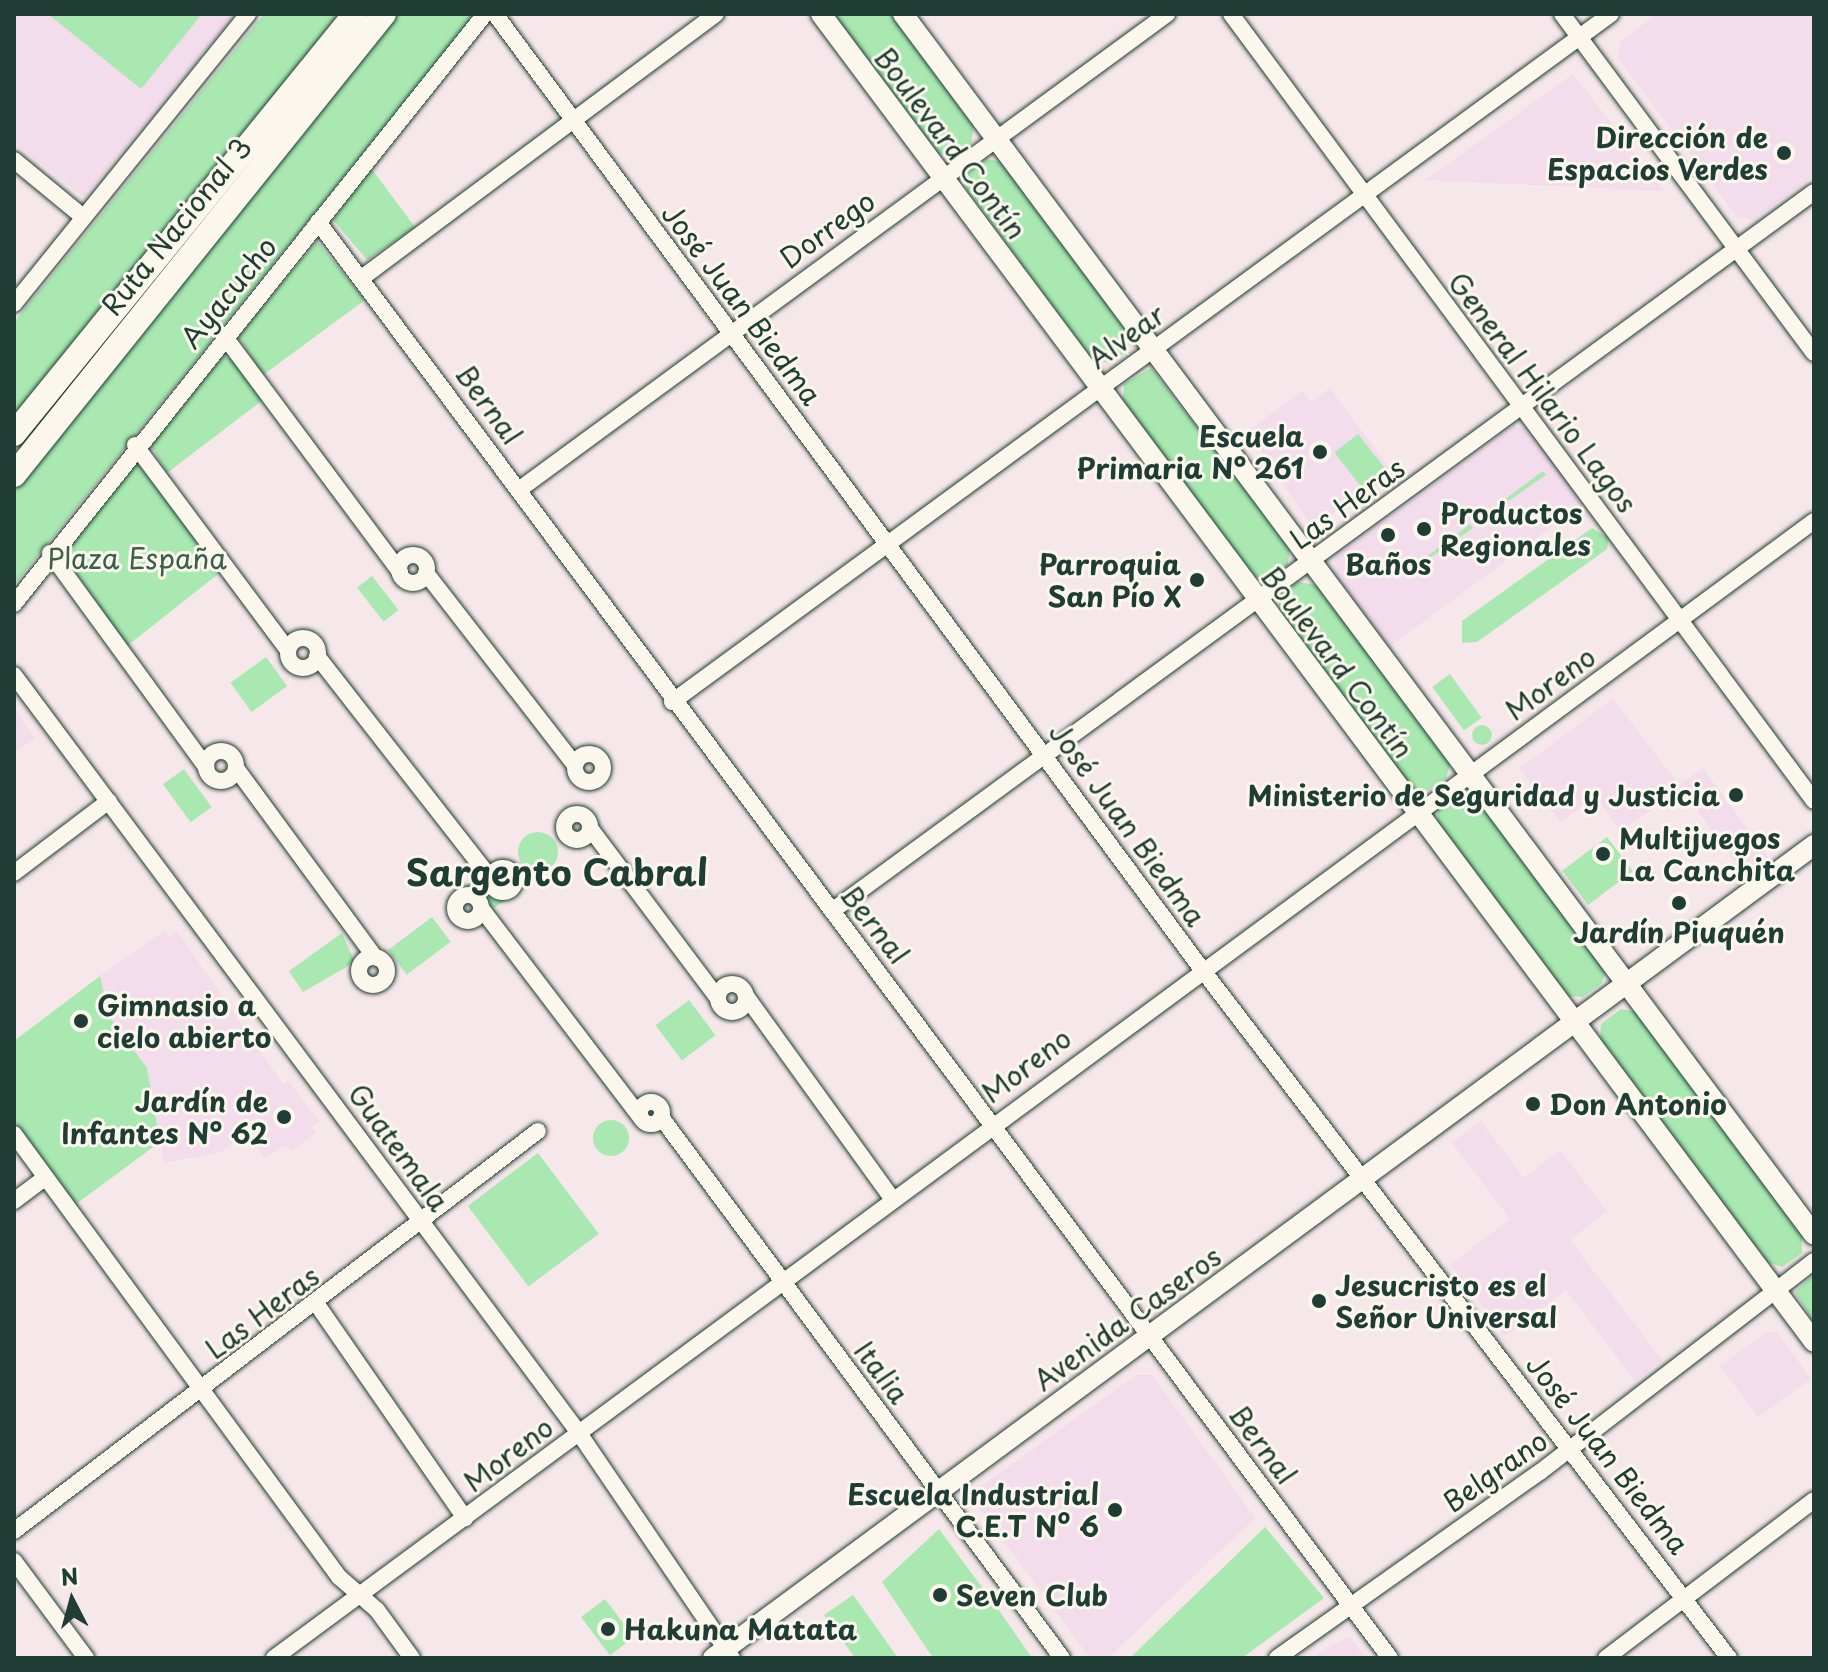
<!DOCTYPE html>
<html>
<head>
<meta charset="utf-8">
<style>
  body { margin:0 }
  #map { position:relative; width:1828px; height:1672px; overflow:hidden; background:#f6e7eb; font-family:"Playpen Sans",sans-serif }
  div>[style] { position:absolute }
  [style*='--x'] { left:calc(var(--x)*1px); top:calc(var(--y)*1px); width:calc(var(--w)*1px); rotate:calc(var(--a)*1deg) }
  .built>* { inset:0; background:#f3dceb }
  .green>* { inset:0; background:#a9e9b1; transform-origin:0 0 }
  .round { border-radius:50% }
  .roads { filter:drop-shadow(0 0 2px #1f3d34) drop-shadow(0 0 2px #1f3d34) }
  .minor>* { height:16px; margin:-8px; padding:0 8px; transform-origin:8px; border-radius:8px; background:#fbf7ec }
  .minor>.ring { margin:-8px; padding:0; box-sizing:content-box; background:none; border:16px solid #fbf7ec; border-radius:50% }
  .major>* { height:20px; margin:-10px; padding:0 10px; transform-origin:10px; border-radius:10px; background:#fbf7ec }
  .highway>* { height:24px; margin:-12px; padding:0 12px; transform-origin:12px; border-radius:12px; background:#fbf7ec }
  .dots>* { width:22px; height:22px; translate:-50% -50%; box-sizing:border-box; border:4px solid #fbf7ec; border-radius:50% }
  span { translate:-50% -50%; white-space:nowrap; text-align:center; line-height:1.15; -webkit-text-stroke:6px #fbf7ec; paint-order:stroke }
  .poi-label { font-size:28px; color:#1f3d34; font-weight:700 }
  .right { translate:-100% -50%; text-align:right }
  .left { translate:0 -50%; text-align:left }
  .street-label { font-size:28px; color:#1f3d34 }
  .park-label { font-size:28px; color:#3b5f4d }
  .district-label { font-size:36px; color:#1f3d34; font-weight:700 }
  .frame { position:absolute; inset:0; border:16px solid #1f3d34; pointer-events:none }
  .north { position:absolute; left:32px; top:1560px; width:80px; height:80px; -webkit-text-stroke:6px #fbf7ec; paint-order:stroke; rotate:354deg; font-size:22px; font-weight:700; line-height:32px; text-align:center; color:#1f3d34 }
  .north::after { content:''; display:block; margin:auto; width:28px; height:36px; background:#1f3d34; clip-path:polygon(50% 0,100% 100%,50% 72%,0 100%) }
</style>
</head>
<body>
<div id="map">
  <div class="built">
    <div style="clip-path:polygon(14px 14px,235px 14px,84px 197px,14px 142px)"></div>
    <div style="clip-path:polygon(1657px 14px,1814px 14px,1814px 175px,1753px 220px,1737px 217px,1618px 58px,1620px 42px)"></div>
    <div style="clip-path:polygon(1573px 74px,1664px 191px,1426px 180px,1480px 141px)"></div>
    <div style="clip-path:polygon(1330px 388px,1393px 473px,1312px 527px,1248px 431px,1302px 391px,1311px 402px)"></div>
    <div style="clip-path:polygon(1513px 426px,1529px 428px,1583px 504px,1389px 647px,1336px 574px,1335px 557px)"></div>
    <div style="clip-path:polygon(1613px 699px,1679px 785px,1703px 768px,1770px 860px,1746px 877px,1681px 788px,1621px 832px,1595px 796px,1560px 822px,1520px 768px)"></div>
    <div style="clip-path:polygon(14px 708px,35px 738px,14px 753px)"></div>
    <div style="clip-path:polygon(164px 931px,169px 937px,177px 931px,283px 1084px,288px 1081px,319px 1121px,311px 1127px,316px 1133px,291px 1151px,286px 1145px,265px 1158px,246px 1133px,221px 1152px,164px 1163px,147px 1068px,109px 1015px,100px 976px)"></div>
    <div style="clip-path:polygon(1481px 1121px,1524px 1178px,1560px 1150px,1607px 1211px,1570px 1240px,1662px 1360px,1635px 1381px,1566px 1290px,1505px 1336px,1450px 1265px,1510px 1219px,1452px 1143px)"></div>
    <div style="clip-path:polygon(1767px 1332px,1777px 1332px,1811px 1379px,1758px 1417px,1720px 1366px)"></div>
    <div style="clip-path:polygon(1136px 1375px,1152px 1375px,1255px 1518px,1108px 1658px,1090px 1658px,975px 1502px,976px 1490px)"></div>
    <div style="clip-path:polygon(1350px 1637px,1366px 1658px,1313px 1658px,1332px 1645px)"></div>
  </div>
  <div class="green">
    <div style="clip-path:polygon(48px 14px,202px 14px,141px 89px)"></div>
    <div style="clip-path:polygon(264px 14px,344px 14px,14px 420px,14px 322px)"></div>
    <div style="clip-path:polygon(397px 14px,475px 14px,14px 585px,14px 489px)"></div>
    <div style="clip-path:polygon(834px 14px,891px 14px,974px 126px,971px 144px,955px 156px,936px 153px)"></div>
    <div style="clip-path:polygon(986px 159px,1002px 162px,1130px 333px,1128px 350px,1111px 363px,1093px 361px,966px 188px,967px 174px)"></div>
    <div style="clip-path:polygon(371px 168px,415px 227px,367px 260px,333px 220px)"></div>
    <div style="clip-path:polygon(317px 241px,365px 300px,263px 375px,238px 336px)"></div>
    <div style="clip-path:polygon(222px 356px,233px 360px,263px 400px,167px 473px,150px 444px)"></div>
    <div style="clip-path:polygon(1151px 368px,1290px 548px,1288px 565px,1268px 579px,1250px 576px,1123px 400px,1124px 384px)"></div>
    <div style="left:1358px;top:434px;width:48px;height:30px;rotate:52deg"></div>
    <div style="clip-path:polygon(137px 463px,222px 571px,127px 646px,62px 553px)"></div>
    <div style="clip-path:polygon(1543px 471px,1546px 475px,1481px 520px,1481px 517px)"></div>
    <div style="clip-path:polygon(1470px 524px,1473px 528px,1408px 573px,1409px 570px)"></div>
    <div style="clip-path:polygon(1592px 528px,1609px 538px,1607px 549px,1477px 642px,1462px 643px,1462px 621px)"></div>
    <div style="left:372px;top:576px;width:43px;height:19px;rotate:52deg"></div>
    <div style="clip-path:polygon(1298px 582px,1318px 585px,1451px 761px,1446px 778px,1428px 790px,1412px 788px,1279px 613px,1279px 595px)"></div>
    <div style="left:266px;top:657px;width:36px;height:44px;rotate:54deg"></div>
    <div style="left:1450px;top:674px;width:54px;height:22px;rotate:54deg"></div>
    <div class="round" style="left:1472px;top:725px;width:20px;height:20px"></div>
    <div style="left:184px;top:769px;width:47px;height:26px;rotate:54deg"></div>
    <div style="clip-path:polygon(1458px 794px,1477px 797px,1606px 968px,1602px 983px,1583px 997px,1566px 996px,1437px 826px,1438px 809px)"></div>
    <div class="round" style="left:518px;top:832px;width:40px;height:40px"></div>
    <div style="left:1607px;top:837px;width:43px;height:56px;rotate:53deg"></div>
    <div style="clip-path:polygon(476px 878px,488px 894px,508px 898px,494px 908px,466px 885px)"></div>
    <div style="left:432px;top:917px;width:31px;height:55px;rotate:53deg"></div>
    <div style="clip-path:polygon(342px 933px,355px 962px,303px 992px,289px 971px)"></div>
    <div style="clip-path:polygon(100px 976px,109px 1016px,147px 1068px,160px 1142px,76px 1204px,14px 1120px,14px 1041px)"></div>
    <div style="left:689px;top:1000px;width:44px;height:42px;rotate:53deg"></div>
    <div style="clip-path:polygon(1621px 1009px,1637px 1012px,1802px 1233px,1802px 1253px,1782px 1267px,1764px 1261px,1600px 1041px,1601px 1024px)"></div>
    <div class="round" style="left:593px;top:1120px;width:36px;height:36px"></div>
    <div style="left:538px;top:1153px;width:101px;height:88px;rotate:53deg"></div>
    <div style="clip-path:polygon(1814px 1274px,1814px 1323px,1795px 1292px)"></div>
    <div style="clip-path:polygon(1265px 1527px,1324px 1598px,1242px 1658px,1130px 1658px)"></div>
    <div style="clip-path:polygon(939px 1529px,998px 1609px,1032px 1658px,933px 1658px,882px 1582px)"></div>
    <div style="clip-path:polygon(853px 1595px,864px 1610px,898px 1658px,855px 1658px,824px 1615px)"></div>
    <div style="left:605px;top:1599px;width:48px;height:30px;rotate:53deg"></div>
  </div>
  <div class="roads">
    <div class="minor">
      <div style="--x:495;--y:14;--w:1187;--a:53.5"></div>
      <div style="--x:1201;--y:968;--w:869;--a:52.58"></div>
      <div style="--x:1231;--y:14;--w:979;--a:53.47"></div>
      <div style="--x:1562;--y:14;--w:422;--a:53.4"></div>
      <div style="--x:14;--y:160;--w:88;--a:39.5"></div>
      <div style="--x:318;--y:222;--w:1792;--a:53.26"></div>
      <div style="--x:363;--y:277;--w:440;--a:-36.7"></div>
      <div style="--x:14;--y:304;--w:373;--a:-51.1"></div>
      <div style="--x:225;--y:337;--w:293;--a:53.3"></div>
      <div style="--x:135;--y:445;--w:256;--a:53.3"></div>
      <div style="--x:520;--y:489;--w:803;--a:-36.28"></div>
      <div style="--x:50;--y:553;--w:265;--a:53.9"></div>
      <div class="ring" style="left:399px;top:555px;width:12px;height:12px"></div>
      <div style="--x:426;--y:573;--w:243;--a:52.2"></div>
      <div style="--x:14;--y:604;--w:755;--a:-51.4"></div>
      <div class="ring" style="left:288px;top:638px;width:14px;height:14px"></div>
      <div style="--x:317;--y:656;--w:283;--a:52"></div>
      <div style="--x:14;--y:675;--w:945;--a:53.3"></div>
      <div style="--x:579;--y:1433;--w:272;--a:55.8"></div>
      <div style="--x:672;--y:702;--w:1164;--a:-36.23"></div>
      <div class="ring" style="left:206px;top:751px;width:14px;height:14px"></div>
      <div class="ring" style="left:575px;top:754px;width:12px;height:12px"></div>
      <div style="--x:236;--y:768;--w:235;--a:53.7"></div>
      <div class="ring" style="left:564px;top:814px;width:10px;height:10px"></div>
      <div style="--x:590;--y:828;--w:211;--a:53.1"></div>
      <div class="ring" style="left:491px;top:868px;width:8px;height:8px"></div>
      <div style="--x:14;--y:873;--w:119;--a:-37.2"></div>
      <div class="ring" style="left:455px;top:895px;width:10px;height:10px"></div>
      <div style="--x:481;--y:908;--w:264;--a:52.7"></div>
      <div style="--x:832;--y:911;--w:1217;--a:-36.21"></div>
      <div class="ring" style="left:359px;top:957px;width:12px;height:12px"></div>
      <div class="ring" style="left:718px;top:984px;width:12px;height:12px"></div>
      <div style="--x:746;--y:996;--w:248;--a:54.2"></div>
      <div class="ring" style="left:640px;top:1102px;width:6px;height:6px"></div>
      <div style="--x:661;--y:1117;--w:673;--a:53.45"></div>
      <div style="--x:14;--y:1134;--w:549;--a:53.73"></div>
      <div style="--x:339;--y:1577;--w:50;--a:41"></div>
      <div style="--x:377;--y:1610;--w:59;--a:53.9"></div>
      <div style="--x:14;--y:1201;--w:39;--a:-37"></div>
      <div style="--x:316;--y:1303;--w:262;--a:55.3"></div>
      <div style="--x:14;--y:1531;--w:659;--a:-37.36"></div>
      <div style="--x:14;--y:1561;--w:121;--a:53.4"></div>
      <div style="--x:274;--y:1658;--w:1914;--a:-36.44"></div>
      <div style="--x:1277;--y:1658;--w:322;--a:-35.3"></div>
      <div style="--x:1540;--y:1472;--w:346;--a:-37.6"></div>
      <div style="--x:1606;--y:1658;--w:261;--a:-37.2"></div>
    </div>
    <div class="major">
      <div style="--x:821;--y:14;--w:1658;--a:53.21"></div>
      <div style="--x:903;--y:14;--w:1523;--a:53.27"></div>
      <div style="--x:713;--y:1658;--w:1369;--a:-36.44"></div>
    </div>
    <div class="highway">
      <div style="--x:14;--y:434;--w:541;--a:-50.93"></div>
      <div style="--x:14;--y:475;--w:591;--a:-51.25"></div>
    </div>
  </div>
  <div class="dots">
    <div style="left:1784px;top:153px;background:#1f3d34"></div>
    <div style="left:1320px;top:452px;background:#1f3d34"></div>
    <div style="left:1424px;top:529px;background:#1f3d34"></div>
    <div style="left:1388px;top:535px;background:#1f3d34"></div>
    <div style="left:1197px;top:580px;background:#1f3d34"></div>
    <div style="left:1736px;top:795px;background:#1f3d34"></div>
    <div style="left:1603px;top:854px;background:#1f3d34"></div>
    <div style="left:1679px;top:903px;background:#1f3d34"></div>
    <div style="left:81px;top:1021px;background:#1f3d34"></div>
    <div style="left:1533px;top:1104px;background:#1f3d34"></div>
    <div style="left:284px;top:1117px;background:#1f3d34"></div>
    <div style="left:1319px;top:1301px;background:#1f3d34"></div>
    <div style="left:1115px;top:1510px;background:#1f3d34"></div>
    <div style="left:940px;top:1595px;background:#1f3d34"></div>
    <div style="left:608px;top:1629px;background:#1f3d34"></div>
  </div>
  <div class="poi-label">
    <span class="right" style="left:1768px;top:153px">Dirección de<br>Espacios Verdes</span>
    <span class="right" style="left:1304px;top:452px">Escuela<br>Primaria N° 261</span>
    <span class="left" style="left:1440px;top:529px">Productos<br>Regionales</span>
    <span class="right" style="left:1181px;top:580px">Parroquia<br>San Pío X</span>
    <span style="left:1388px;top:564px">Baños</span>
    <span class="right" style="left:1720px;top:795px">Ministerio de Seguridad y Justicia</span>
    <span class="left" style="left:1619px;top:854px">Multijuegos<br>La Canchita</span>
    <span style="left:1679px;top:932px">Jardín Piuquén</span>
    <span class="left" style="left:97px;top:1021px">Gimnasio a<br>cielo abierto</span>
    <span class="right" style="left:268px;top:1117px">Jardín de<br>Infantes N° 62</span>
    <span class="left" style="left:1549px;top:1104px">Don Antonio</span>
    <span class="left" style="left:1335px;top:1301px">Jesucristo es el<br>Señor Universal</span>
    <span class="right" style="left:1099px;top:1510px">Escuela Industrial<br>C.E.T Nº 6</span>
    <span class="left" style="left:956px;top:1595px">Seven Club</span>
    <span class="left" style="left:624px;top:1629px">Hakuna Matata</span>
  </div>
  <div class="street-label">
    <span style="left:951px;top:143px;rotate:53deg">Boulevard Contín</span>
    <span style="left:176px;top:226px;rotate:-51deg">Ruta Nacional 3</span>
    <span style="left:827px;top:229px;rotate:-36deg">Dorrego</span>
    <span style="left:228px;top:292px;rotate:-51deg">Ayacucho</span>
    <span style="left:742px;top:304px;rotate:53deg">José Juan Biedma</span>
    <span style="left:1126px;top:336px;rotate:-36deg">Alvear</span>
    <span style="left:1543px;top:392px;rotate:53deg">General Hilario Lagos</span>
    <span style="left:489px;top:404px;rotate:54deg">Bernal</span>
    <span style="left:1347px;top:503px;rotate:-36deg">Las Heras</span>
    <span style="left:1338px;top:662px;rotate:53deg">Boulevard Contín</span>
    <span style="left:1550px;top:683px;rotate:-36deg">Moreno</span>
    <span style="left:1128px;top:824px;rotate:54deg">José Juan Biedma</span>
    <span style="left:875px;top:924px;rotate:52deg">Bernal</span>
    <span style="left:1026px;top:1065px;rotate:-37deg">Moreno</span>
    <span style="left:399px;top:1147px;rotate:54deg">Guatemala</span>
    <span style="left:262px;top:1312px;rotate:-37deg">Las Heras</span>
    <span style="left:1127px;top:1318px;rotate:-36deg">Avenida Caseros</span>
    <span style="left:882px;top:1372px;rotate:53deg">Italia</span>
    <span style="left:1263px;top:1444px;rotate:53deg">Bernal</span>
    <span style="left:508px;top:1454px;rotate:-37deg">Moreno</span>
    <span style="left:1608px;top:1454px;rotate:52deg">José Juan Biedma</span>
    <span style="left:1495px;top:1471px;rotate:-35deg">Belgrano</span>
  </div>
  <div class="park-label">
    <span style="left:137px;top:558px">Plaza España</span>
  </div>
  <div class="district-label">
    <span style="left:557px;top:872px">Sargento Cabral</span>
  </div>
  <div class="frame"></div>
  <div class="north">N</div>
</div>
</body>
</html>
